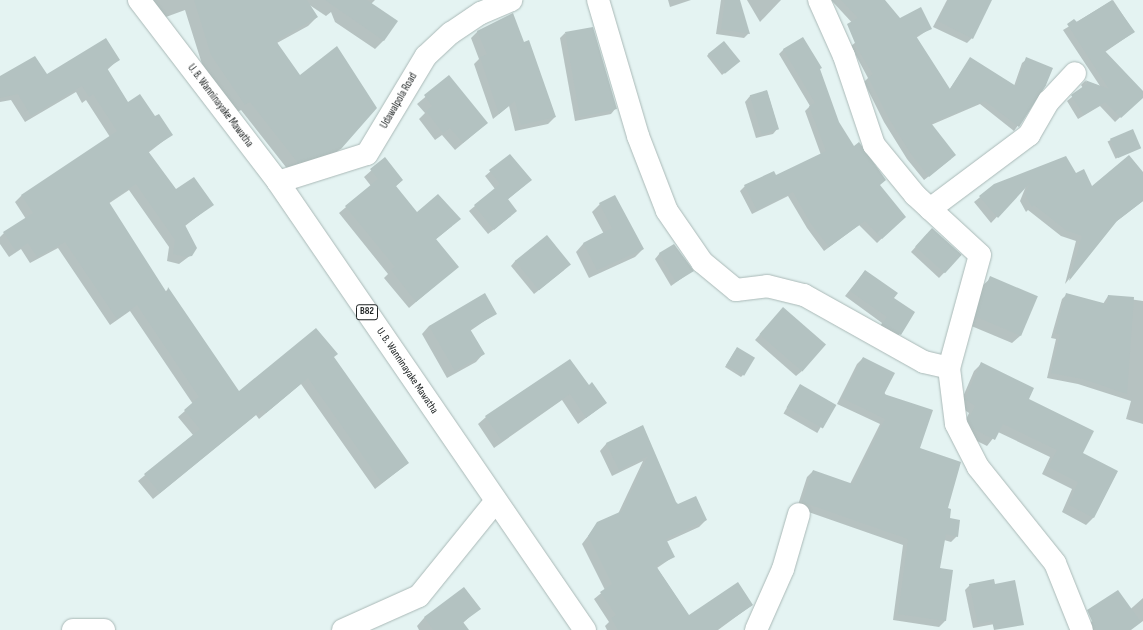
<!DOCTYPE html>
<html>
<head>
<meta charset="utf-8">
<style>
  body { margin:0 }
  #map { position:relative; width:1143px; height:630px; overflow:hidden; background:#e4f3f2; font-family:"Sofia Sans Condensed",sans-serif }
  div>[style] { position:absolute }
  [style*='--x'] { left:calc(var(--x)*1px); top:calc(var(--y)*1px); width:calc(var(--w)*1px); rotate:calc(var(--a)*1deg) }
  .shadow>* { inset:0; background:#0003; transform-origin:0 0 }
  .building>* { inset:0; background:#b3c2c1; transform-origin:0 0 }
  .roads { filter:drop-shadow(0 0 1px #aab9b7) drop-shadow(0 0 1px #aab9b7) }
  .minor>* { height:22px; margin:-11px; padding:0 11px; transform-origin:11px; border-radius:11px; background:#fff }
  .major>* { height:22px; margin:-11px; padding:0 11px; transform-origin:11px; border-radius:11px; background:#fff }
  span { translate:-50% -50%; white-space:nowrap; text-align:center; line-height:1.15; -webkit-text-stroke:3.5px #fff; paint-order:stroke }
  .shield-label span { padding:1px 3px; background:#fff; border:1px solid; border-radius:3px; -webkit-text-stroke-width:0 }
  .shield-label { font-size:10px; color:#1e2323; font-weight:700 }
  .street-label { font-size:11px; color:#1e2323 }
</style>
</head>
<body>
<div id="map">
  <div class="shadow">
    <div style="clip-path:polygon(140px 0,375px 0,371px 4px,384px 40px,375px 49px,335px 22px,331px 12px,326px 16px,308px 4px,317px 17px,308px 26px,277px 43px,341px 148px,331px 158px,289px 171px,241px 110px,236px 113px,202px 64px,185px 10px,155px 21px)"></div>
    <div style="clip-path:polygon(668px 0,691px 0,670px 7px)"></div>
    <div style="clip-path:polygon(721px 0,738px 0,749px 33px,744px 38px,716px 34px)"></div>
    <div style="clip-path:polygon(747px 0,781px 0,760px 22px)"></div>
    <div style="clip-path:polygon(831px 0,884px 0,856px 27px)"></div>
    <div style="clip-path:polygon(947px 0,991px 0,972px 38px,967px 43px,933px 27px)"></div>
    <div style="clip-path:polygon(1113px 0,1134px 32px,1105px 52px,1143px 93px,1143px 96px,1115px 122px,1100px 106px,1078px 119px,1067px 101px,1083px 88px,1081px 85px,1085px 81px,1100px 86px,1063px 30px)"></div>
    <div style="clip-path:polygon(931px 28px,916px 38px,949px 90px,970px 59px,1014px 86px,1022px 63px,1027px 59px,1046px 85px,1014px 131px,980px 104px,931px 125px,951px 159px,924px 180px,907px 159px,884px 122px,864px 82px,868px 78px,851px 46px,856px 42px)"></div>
    <div style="clip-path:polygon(478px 31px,555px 117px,548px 124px,515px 131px,509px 106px,493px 119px,474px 64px,479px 59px,471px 38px)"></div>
    <div style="clip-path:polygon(565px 33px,616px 108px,611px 114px,575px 121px,560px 38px)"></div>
    <div style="clip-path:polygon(784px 49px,819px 70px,838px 122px,900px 221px,877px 243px,859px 225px,824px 251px,807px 228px,788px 196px,752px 214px,740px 191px,745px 186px,776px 176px,821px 155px,805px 111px,810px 106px,779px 54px)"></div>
    <div style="clip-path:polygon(709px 53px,736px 63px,722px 75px,707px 56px)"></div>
    <div style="clip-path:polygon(118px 60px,107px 70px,128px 103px,154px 117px,171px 135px,148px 153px,176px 190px,212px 205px,185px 226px,191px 255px,179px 264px,167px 261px,169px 247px,129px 190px,108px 204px,165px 292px,168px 289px,239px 393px,333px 357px,408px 463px,375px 489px,301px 384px,259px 419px,256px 415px,153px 499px,138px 481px,193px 435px,178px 417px,193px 404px,130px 311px,110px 325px,58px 248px,30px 263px,21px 249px,9px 257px,0 244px,0 237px,4px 233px,26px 219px,15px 202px,21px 196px,110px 137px,86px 100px,82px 103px,76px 92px,25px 122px,11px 100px,0 102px,0 77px,46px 76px)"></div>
    <div style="clip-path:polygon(449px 77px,487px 123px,455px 150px,442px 135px,435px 140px,419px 119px,425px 113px,417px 104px)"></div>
    <div style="clip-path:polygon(767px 91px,778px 128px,773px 134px,756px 138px,745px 102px,750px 96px)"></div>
    <div style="left:1132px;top:130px;width:19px;height:27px;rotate:65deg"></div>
    <div style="clip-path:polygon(510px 155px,525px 185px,507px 200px,511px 216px,488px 234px,469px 211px,495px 189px,485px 176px)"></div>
    <div style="clip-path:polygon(384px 159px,402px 180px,395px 187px,417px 213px,452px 226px,435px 240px,457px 267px,409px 308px,384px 278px,388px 274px,339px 213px,371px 186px,364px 177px)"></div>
    <div style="clip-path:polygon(1143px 174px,1143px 201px,1113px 224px,1065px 284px,1076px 241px,1061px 236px,1028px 210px,1026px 212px,1020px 201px,1026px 186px,991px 223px,974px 202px,995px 185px,1076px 175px,1092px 187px)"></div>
    <div style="clip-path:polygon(600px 204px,643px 249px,635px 257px,589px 278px,576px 252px,583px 244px,604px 234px,592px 212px)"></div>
    <div style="clip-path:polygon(927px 234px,961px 255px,939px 278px,911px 252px)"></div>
    <div style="clip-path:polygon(660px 253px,692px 271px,671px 286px,655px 259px)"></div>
    <div style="clip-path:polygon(516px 260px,564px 270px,534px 294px,511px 266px)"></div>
    <div style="clip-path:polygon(865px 271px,893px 298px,900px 334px,895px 339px,878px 330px,882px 323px,845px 296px)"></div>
    <div style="clip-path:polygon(991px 278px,1036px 297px,1020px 336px,1012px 343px,969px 325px,983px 285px)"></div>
    <div style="clip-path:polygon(1067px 294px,1103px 304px,1108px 296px,1143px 301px,1143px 424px,1126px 419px,1131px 401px,1078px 384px,1047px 378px,1056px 339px,1051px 338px,1062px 299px)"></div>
    <div style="clip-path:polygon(496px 313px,470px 331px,483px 354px,476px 362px,447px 378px,422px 334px,429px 326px)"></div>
    <div style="clip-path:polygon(778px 314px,802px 371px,796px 376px,755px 340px)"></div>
    <div style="clip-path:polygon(735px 351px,743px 375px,741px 377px,725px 367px)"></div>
    <div style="clip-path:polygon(863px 358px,919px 449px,957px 536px,951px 542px,944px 540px,939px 569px,945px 621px,939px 627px,893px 620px,903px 545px,797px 508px,807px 477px,813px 471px,850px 484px,880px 424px,837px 404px,857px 364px)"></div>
    <div style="clip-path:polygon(981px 364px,1028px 399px,1082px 454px,1117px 472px,1093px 518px,1086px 525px,1062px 512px,1072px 489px,1042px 474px,1050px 457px,998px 432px,987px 446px,965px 435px,962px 428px,969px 413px,959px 406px,974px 371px)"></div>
    <div style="left:800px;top:385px;width:39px;height:33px;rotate:30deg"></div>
    <div style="clip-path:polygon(589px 386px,606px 403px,578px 424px,562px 400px,494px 448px,478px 424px,486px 417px)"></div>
    <div style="clip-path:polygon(642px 426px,675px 503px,706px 520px,699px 527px,666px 542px,673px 557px,657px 568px,689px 616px,752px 605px,718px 630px,607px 630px,605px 626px,609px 622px,594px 599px,605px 590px,582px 544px,598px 523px,618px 514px,643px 461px,612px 476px,600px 451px,606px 444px)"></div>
    <div style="clip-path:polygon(970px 585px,1016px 620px,973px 628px,965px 590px)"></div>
    <div style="clip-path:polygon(464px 588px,479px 608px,463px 623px,468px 630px,419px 630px,417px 626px,424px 618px)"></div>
    <div style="clip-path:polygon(1143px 598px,1143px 621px,1131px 630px,1107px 630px)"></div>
    <div style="clip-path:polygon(1092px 621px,1104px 630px,1088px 630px,1087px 626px)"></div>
  </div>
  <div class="building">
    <div style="clip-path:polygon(194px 0,307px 0,318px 17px,276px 41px,300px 75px,337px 46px,377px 108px,341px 149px,298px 163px,250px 102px,245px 105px,211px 55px)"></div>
    <div style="clip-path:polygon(325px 0,367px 0,398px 21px,384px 41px)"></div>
    <div style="clip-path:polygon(725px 0,740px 0,750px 34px,721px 29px)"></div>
    <div style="clip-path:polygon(841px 0,885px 0,900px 18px,921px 7px,932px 29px,916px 36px,950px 89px,970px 57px,1016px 86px,1026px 57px,1053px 68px,1046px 85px,1019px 127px,985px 101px,931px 123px,956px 155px,929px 177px,911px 154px,888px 117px,868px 77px,873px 74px,857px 48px,847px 24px,858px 18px)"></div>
    <div style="clip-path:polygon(948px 0,992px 0,973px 39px,938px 21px)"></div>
    <div style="clip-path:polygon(1112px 0,1135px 32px,1105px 51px,1143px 91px,1143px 98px,1121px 118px,1105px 102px,1084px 115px,1071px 95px,1088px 83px,1085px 80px,1109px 89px,1067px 24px,1074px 19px,1077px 22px)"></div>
    <div style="clip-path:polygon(513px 13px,524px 42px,529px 40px,556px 117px,521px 125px,515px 101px,499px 114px,480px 57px,487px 54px,477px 31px)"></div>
    <div style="clip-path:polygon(593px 27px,617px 109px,580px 117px,565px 32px)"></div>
    <div style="clip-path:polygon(803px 37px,822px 68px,820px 69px,839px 122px,854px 146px,859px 142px,886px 180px,880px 185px,906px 217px,882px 239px,865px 221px,829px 247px,811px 224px,793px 192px,757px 210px,744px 185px,774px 171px,776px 175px,826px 151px,809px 106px,815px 103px,783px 49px)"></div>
    <div style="clip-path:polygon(106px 38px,120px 60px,107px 68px,128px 102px,140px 94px,155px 116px,159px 114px,173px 135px,148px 151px,176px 189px,194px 177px,214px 205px,185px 225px,197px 248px,192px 256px,186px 257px,173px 254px,175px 240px,136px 184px,109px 202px,167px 293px,168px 287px,239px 391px,316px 328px,338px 354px,334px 357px,409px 463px,382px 483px,308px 378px,266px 413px,263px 409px,160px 493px,144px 474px,200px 429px,184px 410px,199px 397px,137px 305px,117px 319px,65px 242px,37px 257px,28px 243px,16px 251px,3px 232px,33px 213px,21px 195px,117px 131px,93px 94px,89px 97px,82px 86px,31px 116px,18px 94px,0 98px,0 76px,35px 56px,47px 74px)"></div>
    <div style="left:724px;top:41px;width:26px;height:20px;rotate:51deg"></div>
    <div style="clip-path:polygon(449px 75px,488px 123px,463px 143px,450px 128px,443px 133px,426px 111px,432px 106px,424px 95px)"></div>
    <div style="left:767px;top:90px;width:41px;height:18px;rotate:73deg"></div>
    <div style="left:1133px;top:129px;width:21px;height:25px;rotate:67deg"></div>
    <div style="clip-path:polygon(510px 154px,532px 180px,508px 199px,517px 211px,494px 230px,474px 205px,500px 184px,489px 170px)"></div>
    <div style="clip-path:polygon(1129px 155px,1143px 172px,1143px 201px,1117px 221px,1069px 281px,1082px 236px,1067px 231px,1034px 205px,1032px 207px,1025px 195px,1030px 183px,998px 218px,979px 196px,994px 184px,1066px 156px,1076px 173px,1084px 169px,1092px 186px)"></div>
    <div style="clip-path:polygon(385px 157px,403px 180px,396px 186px,417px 212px,438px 194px,461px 219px,436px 239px,459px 267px,416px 302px,391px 270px,395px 267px,345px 206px,378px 179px,370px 169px)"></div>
    <div style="clip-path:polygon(615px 195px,644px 249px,597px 270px,583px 243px,612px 228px,599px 203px)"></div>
    <div style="left:932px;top:228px;width:40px;height:25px;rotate:42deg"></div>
    <div style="left:547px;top:235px;width:38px;height:41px;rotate:51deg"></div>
    <div style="clip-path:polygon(674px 244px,694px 271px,676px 282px,659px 253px)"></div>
    <div style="clip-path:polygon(865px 270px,898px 293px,894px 298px,915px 312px,901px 335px,882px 324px,887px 317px,850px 291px)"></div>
    <div style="left:990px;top:276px;width:52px;height:43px;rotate:23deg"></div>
    <div style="clip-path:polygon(485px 293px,497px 314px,470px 329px,485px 354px,455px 371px,429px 326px)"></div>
    <div style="clip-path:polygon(1066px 293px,1107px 304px,1108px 295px,1134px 297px,1127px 394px,1083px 379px,1051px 373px,1060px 335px,1055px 333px)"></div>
    <div style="left:783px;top:307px;width:57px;height:36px;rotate:41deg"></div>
    <div style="left:737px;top:347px;width:21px;height:21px;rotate:31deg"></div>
    <div style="clip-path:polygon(863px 357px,895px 373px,884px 394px,933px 410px,920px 448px,961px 462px,948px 508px,951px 509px,950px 518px,960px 520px,958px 537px,946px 534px,940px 568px,953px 570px,946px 621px,898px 614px,908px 539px,802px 502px,813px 470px,853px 484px,885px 419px,842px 398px)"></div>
    <div style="clip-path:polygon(570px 359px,589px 385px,592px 382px,607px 403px,586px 418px,570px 394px,502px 441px,485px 416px)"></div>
    <div style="clip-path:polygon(981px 362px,1034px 388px,1029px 399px,1094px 431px,1083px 453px,1118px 471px,1094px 518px,1069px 505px,1078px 482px,1048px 467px,1057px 450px,1003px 424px,995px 440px,972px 428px,968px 420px,975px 406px,965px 399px)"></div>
    <div style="left:800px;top:384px;width:42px;height:27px;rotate:30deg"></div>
    <div style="clip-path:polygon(643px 425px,676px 502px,678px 504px,696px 496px,707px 520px,666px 539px,675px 557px,656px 566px,689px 615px,738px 582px,753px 605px,716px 630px,618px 630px,611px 618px,616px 615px,600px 592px,612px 584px,588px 536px,597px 522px,622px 511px,648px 456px,619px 470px,606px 443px)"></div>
    <div style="clip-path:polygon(994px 579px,995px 584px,1015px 580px,1024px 625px,994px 630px,992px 621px,978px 624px,969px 584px)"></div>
    <div style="clip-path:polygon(464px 587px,481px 609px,463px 622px,469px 630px,433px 630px,424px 617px)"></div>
    <div style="clip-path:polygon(1118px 590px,1141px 622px,1130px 630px,1096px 630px,1087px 610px)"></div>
  </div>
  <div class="roads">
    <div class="minor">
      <div style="--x:598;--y:0;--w:142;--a:73.6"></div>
      <div style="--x:638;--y:136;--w:80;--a:68.9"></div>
      <div style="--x:667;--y:211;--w:62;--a:55.5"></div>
      <div style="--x:702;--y:262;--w:44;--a:39.5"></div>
      <div style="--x:736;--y:290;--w:31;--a:-7"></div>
      <div style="--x:767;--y:286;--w:38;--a:14"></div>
      <div style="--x:804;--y:295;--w:137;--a:29.2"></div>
      <div style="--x:924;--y:362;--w:26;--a:13"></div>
      <div style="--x:819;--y:0;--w:61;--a:65.9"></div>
      <div style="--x:844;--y:56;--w:94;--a:71.4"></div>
      <div style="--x:874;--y:145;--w:65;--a:50.6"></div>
      <div style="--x:915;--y:195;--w:88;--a:42.7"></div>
      <div style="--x:980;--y:255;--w:117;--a:105.3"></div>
      <div style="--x:949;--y:368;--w:56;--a:82.9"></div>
      <div style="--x:956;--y:424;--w:48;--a:62.9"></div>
      <div style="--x:978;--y:467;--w:123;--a:51.3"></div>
      <div style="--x:1055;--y:563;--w:72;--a:68.1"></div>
      <div style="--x:278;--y:182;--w:93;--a:-17.5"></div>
      <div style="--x:367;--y:154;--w:114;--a:-59"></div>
      <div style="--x:426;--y:56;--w:34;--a:-43"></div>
      <div style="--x:451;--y:33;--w:36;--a:-34"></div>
      <div style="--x:481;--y:13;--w:33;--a:-23"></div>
      <div style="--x:930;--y:209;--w:124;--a:-36.8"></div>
      <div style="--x:1029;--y:135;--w:39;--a:-60"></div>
      <div style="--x:1049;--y:101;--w:38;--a:-47"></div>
      <div style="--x:73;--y:630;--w:31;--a:0"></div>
      <div style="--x:343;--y:630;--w:83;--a:-24.1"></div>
      <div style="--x:419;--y:596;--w:122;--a:-51"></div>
      <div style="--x:756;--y:630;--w:67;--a:-66.1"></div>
      <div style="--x:783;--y:569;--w:57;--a:-73.8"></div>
    </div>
    <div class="major">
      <div style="--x:139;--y:0;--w:229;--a:52.6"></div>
      <div style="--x:278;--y:182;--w:543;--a:55.58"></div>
    </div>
  </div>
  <div class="shield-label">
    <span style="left:367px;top:312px">B82</span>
  </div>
  <div class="street-label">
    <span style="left:399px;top:101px;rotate:-60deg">Udawalpola Road</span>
    <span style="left:220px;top:106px;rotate:53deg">U. B. Wanninayake Mawatha</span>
    <span style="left:407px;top:371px;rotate:56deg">U. B. Wanninayake Mawatha</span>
  </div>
</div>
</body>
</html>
